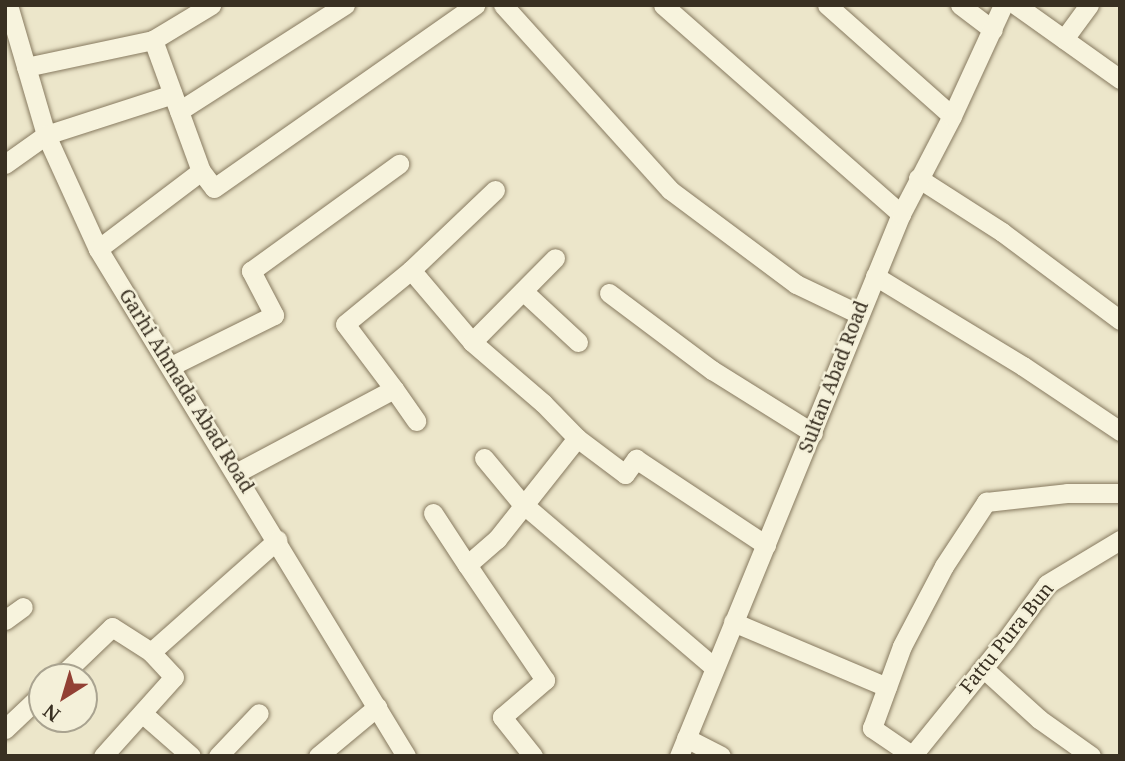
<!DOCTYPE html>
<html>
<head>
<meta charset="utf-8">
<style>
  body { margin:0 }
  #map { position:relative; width:1125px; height:761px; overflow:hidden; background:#ece6ca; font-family:"Noto Serif",serif }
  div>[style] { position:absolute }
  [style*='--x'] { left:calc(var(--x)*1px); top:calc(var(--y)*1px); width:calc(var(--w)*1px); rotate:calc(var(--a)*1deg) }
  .roads { filter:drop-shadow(0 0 2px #877a60) drop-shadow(0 0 2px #877a60) }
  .minor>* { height:19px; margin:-9.5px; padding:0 9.5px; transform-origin:9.5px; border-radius:9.5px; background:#f7f3dd }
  span { translate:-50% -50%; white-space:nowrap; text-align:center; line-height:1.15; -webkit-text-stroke:5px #f4f0d9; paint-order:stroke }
  .street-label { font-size:19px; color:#393022 }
  .frame { position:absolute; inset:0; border:7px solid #393022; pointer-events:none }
  .north { position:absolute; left:28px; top:663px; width:70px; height:70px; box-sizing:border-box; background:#f4f0d9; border:2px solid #a9a390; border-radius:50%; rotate:217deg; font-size:19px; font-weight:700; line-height:28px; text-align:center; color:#393022 }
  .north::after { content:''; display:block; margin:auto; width:24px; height:32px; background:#924034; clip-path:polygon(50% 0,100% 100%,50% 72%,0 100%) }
</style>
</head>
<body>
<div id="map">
  <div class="roads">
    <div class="minor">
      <div style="--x:8;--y:5;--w:135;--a:73.7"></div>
      <div style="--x:46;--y:135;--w:125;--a:65.5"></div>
      <div style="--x:98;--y:249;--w:593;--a:58.72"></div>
      <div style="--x:503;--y:5;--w:249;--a:47.9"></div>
      <div style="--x:670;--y:190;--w:157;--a:36.7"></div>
      <div style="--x:796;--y:284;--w:70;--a:25.5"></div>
      <div style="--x:663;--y:5;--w:317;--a:41.3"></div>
      <div style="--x:827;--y:5;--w:167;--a:41.6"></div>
      <div style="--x:960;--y:5;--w:41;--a:37.1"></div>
      <div style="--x:1016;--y:5;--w:128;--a:35.4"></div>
      <div style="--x:1064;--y:39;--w:42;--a:-53.7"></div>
      <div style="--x:153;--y:40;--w:140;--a:69.9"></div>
      <div style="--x:26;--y:67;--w:130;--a:-12"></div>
      <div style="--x:153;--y:40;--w:68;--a:-31.1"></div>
      <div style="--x:179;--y:111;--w:197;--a:-32.6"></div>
      <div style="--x:5;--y:164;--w:50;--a:-35.3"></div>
      <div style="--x:46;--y:135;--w:133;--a:-17.9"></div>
      <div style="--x:918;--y:178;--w:100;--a:32.7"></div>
      <div style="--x:1002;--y:232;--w:147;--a:36.7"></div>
      <div style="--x:495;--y:190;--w:116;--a:136.4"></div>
      <div style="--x:411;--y:270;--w:94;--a:49.7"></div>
      <div style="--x:472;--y:342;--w:94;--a:40.7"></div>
      <div style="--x:543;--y:403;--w:49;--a:45.8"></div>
      <div style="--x:98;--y:249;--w:129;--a:-37.1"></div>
      <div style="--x:201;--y:171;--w:21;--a:53"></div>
      <div style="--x:214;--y:188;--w:319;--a:-35"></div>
      <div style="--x:875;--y:276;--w:173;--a:31.3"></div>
      <div style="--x:1023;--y:366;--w:117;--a:33.8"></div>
      <div style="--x:523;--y:291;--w:75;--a:42.8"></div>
      <div style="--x:609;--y:293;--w:129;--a:36.8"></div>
      <div style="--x:712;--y:370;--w:119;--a:32"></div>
      <div style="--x:472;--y:342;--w:118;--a:-45.3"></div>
      <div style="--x:171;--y:366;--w:115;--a:-26.3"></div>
      <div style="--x:274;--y:315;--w:50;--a:-117.6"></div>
      <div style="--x:251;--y:271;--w:183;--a:-35.9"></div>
      <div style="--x:394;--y:389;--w:39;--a:55"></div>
      <div style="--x:484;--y:458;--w:61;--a:50.3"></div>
      <div style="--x:236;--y:473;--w:179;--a:-28"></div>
      <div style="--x:394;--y:389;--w:81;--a:-127"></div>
      <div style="--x:345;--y:324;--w:85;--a:-39.3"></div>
      <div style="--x:524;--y:505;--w:250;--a:40.5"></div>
      <div style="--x:433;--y:513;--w:62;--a:56.8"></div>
      <div style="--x:5;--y:620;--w:22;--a:-36"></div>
      <div style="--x:733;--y:622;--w:167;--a:22.9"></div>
      <div style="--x:983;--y:668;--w:76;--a:42.3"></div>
      <div style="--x:1039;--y:719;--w:64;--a:35.4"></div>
      <div style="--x:60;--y:677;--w:72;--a:-43.9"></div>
      <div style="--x:112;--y:627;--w:46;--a:32.7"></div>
      <div style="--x:151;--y:652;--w:169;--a:-41.6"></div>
      <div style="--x:142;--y:713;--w:65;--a:41.3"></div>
      <div style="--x:5;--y:729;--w:51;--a:-43.4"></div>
      <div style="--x:686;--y:738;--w:39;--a:27"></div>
      <div style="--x:103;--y:756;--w:106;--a:-48.1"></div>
      <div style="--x:174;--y:677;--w:34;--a:-133"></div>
      <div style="--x:218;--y:756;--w:59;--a:-46.4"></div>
      <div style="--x:318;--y:756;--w:77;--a:-39.7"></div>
      <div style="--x:533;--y:756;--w:50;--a:-128.5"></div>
      <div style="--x:502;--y:717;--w:57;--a:-40.7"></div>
      <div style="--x:545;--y:680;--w:139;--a:-124.1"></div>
      <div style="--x:467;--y:565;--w:40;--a:-41"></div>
      <div style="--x:497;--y:539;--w:129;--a:-51.6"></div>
      <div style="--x:577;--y:438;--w:60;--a:36.9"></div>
      <div style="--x:625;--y:474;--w:19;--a:-54"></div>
      <div style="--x:636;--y:459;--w:156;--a:33.5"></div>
      <div style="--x:679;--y:756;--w:586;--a:-67.73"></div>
      <div style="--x:901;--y:214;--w:110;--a:-62.5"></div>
      <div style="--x:952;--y:116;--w:122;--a:-65.3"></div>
      <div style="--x:912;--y:756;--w:149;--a:-51"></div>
      <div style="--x:1006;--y:640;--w:69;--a:-53.8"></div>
      <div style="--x:1047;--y:584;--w:85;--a:-31.1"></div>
      <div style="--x:913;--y:756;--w:50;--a:-145.7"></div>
      <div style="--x:872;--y:728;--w:87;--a:-69.9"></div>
      <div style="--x:902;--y:646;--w:90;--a:-62.3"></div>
      <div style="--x:944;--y:566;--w:77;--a:-56.7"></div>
      <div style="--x:986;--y:502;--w:81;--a:-6.3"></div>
      <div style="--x:1067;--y:493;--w:53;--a:0"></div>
    </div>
  </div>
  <div class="street-label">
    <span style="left:834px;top:377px;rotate:-69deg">Sultan Abad Road</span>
    <span style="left:186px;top:391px;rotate:58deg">Garhi Ahmada Abad Road</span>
    <span style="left:1007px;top:638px;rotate:-51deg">Fattu Pura Bun</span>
  </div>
  <div class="frame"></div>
  <div class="north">N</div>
</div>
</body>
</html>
